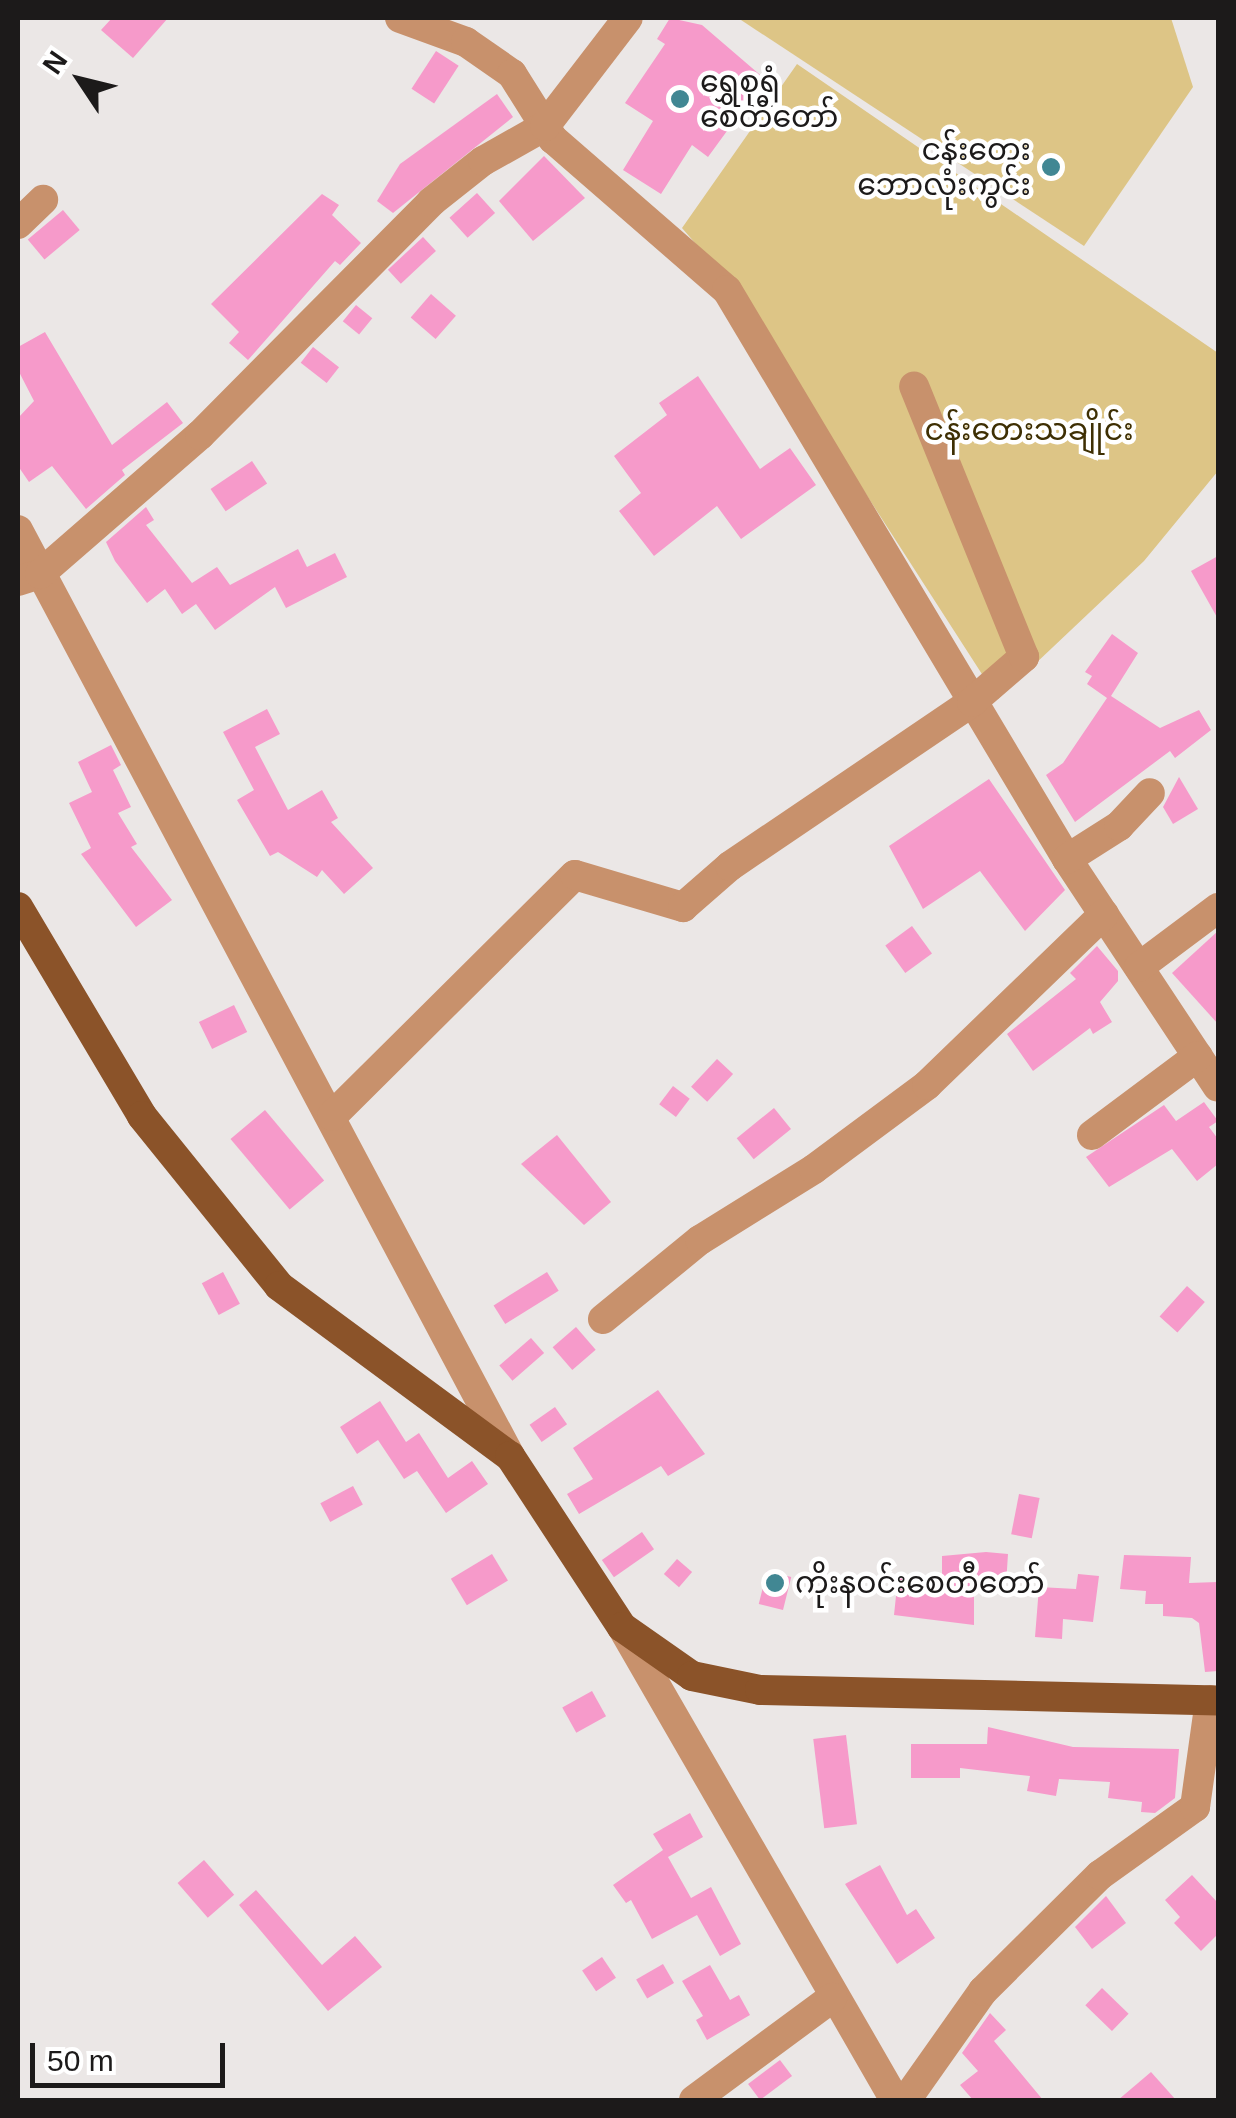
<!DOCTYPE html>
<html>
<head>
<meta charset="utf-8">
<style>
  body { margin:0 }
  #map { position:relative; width:1236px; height:2118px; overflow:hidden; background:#ebe7e6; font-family:Arial,"Noto Sans Myanmar",sans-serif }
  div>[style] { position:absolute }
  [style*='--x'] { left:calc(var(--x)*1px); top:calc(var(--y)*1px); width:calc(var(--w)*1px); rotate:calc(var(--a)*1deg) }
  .green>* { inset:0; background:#ddc586 }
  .building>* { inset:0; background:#f69aca; transform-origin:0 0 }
  .minor>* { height:30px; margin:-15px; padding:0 15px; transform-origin:15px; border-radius:15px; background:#c8916c }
  .major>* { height:30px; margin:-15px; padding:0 15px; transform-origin:15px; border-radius:15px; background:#8b5329 }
  .dots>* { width:28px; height:28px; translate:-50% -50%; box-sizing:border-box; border:5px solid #fff; border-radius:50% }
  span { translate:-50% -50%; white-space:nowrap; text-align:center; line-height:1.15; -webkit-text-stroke:9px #fff; paint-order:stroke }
  .poi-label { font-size:30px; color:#1c1a1a }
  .left { translate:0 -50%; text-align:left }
  .right { translate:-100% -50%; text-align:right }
  .park-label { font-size:30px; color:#3e2f03 }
  .frame { position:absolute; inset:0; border:20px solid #1c1a1a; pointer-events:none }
  .north { position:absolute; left:30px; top:30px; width:100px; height:100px; -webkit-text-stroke:8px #fff; paint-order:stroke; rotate:305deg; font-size:28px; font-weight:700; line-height:40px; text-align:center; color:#1c1a1a }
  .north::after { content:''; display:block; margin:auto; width:35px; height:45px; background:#1c1a1a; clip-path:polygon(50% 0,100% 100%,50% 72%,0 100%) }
  .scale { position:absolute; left:30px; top:2043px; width:195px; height:45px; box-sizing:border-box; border:5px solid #1c1a1a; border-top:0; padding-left:12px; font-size:30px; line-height:35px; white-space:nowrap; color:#1c1a1a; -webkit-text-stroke:8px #fff; paint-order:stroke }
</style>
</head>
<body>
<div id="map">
  <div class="green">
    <div style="clip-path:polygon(738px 18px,1171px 18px,1193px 87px,1084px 246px)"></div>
    <div style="clip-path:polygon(797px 64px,1218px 353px,1218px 471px,1144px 561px,998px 699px,730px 283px,682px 228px)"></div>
  </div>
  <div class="building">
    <div style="clip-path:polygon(112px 18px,168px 18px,133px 58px,101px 30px)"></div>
    <div style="clip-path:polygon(670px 18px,702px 25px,765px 79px,708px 157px,692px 145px,661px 194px,623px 170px,653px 121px,625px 103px,665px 44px,657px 39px)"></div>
    <div style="left:436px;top:51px;width:27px;height:45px;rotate:33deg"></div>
    <div style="clip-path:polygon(497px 94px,513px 117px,393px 213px,377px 201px,400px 164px)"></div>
    <div style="clip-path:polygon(544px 156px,585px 198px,533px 241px,499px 201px)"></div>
    <div style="left:477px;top:193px;width:27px;height:37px;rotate:48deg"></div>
    <div style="clip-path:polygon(322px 194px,339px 205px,332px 215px,361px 243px,340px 265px,335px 261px,248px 360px,229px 343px,239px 332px,211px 304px)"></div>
    <div style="left:63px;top:210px;width:26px;height:46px;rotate:50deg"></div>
    <div style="left:423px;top:237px;width:19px;height:48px;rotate:47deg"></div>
    <div style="left:431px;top:294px;width:33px;height:31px;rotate:41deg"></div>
    <div style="left:356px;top:305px;width:21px;height:21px;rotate:39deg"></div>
    <div style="clip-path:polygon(45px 332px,112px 445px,167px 402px,183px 423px,122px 470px,125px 475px,86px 509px,52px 466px,29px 482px,18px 466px,18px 418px,34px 401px,18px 370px,18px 347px)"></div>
    <div style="left:313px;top:347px;width:33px;height:20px;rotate:38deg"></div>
    <div style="clip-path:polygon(698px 376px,760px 469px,790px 448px,816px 485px,741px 539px,717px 506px,654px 556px,619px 511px,641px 493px,614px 456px,667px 415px,659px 403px)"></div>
    <div style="left:252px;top:461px;width:27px;height:50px;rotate:56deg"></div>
    <div style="clip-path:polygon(146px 507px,154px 520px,146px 525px,192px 583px,217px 567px,230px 585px,298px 549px,307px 567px,335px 553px,347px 577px,286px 608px,275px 587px,215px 630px,196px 604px,182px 614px,165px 589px,147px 603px,115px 561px,106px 542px)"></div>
    <div style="clip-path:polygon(1218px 556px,1218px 619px,1191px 571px)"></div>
    <div style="clip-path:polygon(1112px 634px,1138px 653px,1111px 696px,1160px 728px,1199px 710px,1211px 730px,1175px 758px,1170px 751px,1075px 822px,1046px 775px,1063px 763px,1107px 698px,1087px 684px,1092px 676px,1085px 672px)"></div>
    <div style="clip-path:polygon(267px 709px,280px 734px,255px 747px,288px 810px,322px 790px,338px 818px,331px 822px,373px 868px,344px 894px,322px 870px,317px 877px,278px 852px,270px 856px,237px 800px,254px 790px,223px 732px)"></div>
    <div style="clip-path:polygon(111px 745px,121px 765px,113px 770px,131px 807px,118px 813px,137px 844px,131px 847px,172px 900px,136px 927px,81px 854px,91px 848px,69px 803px,92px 792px,78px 762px)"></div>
    <div style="clip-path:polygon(1179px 777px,1198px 809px,1173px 824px,1163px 807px)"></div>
    <div style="clip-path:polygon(989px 779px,1065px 890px,1025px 931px,980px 871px,923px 909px,889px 846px)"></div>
    <div style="left:912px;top:926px;width:34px;height:33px;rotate:54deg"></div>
    <div style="clip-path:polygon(1218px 931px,1218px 1024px,1172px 973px)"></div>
    <div style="clip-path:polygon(1097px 946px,1118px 971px,1118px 981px,1100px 1002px,1112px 1022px,1093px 1034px,1090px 1028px,1033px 1071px,1007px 1034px,1076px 979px,1070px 973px)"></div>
    <div style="left:234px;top:1005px;width:30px;height:39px;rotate:64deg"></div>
    <div style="left:717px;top:1059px;width:22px;height:38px;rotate:43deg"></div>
    <div style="left:673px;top:1086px;width:21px;height:23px;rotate:37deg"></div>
    <div style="clip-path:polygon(1204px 1102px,1218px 1121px,1209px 1127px,1218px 1139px,1218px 1164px,1197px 1181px,1172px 1149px,1109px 1187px,1086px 1157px,1164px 1105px,1176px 1121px)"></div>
    <div style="left:774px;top:1108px;width:27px;height:48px;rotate:51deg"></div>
    <div style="left:265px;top:1110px;width:92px;height:45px;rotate:50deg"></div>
    <div style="clip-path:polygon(557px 1135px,611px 1202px,584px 1225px,521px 1164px)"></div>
    <div style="left:223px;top:1272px;width:36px;height:24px;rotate:62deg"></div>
    <div style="left:547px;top:1272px;width:22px;height:63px;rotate:58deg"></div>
    <div style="left:1187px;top:1286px;width:24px;height:41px;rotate:42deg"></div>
    <div style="left:576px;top:1327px;width:30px;height:31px;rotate:49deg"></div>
    <div style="left:531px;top:1338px;width:20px;height:42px;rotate:49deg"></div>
    <div style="clip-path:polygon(658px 1390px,705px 1454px,668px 1476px,661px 1466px,579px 1514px,567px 1494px,593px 1479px,573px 1448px)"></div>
    <div style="clip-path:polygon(380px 1401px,406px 1442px,419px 1433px,448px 1478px,472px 1461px,488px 1484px,446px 1513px,417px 1471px,404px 1479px,378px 1440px,357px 1454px,340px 1427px)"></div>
    <div style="left:555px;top:1407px;width:21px;height:31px;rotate:55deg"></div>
    <div style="left:353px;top:1486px;width:21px;height:37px;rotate:62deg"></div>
    <div style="left:1019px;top:1494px;width:21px;height:41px;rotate:11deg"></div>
    <div style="left:642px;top:1532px;width:21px;height:49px;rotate:55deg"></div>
    <div style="clip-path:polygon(986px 1552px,1008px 1554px,1006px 1585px,974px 1582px,974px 1625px,894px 1615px,898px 1577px,942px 1582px,942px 1556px)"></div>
    <div style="left:492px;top:1554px;width:31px;height:48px;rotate:59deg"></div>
    <div style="clip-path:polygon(1124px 1555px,1191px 1557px,1189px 1583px,1218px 1582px,1218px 1671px,1205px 1672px,1199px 1623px,1192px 1618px,1163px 1616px,1163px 1604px,1145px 1604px,1146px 1591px,1120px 1589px)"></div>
    <div style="left:677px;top:1559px;width:20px;height:20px;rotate:41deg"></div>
    <div style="left:767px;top:1571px;width:25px;height:34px;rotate:14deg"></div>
    <div style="clip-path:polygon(1078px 1574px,1099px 1576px,1093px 1622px,1063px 1619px,1062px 1639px,1035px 1637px,1039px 1587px,1076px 1589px)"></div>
    <div style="left:592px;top:1691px;width:29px;height:34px;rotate:61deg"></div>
    <div style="clip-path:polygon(988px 1727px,1073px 1747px,1179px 1749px,1175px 1798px,1155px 1813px,1141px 1812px,1142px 1802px,1108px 1798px,1110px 1782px,1059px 1779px,1056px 1796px,1027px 1791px,1030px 1776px,960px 1768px,960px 1778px,911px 1778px,911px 1744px,987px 1744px)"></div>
    <div style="left:846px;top:1735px;width:90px;height:33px;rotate:83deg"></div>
    <div style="clip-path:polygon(690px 1813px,703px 1837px,668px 1857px,691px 1898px,711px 1887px,741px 1944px,720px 1956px,697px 1915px,652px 1939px,631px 1900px,626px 1903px,613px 1885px,663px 1850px,653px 1834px)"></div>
    <div style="left:204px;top:1860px;width:46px;height:35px;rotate:49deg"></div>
    <div style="clip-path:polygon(880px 1865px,907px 1915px,916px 1909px,935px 1938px,897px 1964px,845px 1884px)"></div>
    <div style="clip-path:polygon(1192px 1875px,1218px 1903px,1218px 1934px,1201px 1951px,1174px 1923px,1180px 1917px,1165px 1900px)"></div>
    <div style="clip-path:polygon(256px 1890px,322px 1965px,355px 1936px,382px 1967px,328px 2011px,239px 1905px)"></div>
    <div style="clip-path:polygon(1106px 1896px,1126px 1923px,1092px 1949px,1075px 1927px)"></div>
    <div style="left:602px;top:1957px;width:25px;height:24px;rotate:56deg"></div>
    <div style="left:663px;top:1964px;width:22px;height:31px;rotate:60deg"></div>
    <div style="clip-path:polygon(710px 1965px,730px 2000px,739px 1995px,750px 2015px,707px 2040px,696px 2020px,703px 2016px,682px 1981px)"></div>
    <div style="left:1102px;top:1988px;width:37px;height:24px;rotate:44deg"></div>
    <div style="clip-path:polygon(990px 2013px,1006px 2030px,994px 2041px,1043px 2100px,973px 2100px,960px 2085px,978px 2071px,962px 2053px)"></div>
    <div style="left:780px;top:2060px;width:20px;height:40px;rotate:53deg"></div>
    <div style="clip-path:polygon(1151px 2072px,1176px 2100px,1118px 2100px)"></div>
  </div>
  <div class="minor">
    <div style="--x:400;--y:18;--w:70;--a:20"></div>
    <div style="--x:466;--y:42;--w:56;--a:34.8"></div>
    <div style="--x:512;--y:74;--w:77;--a:57.8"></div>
    <div style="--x:553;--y:139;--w:230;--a:41"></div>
    <div style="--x:727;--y:290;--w:663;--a:59.14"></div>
    <div style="--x:1067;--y:859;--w:273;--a:56.5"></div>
    <div style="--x:18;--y:224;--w:35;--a:-44"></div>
    <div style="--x:18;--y:530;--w:1049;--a:62.02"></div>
    <div style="--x:18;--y:581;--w:23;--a:-18"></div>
    <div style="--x:40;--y:574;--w:212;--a:-41"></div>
    <div style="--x:200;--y:435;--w:328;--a:-45.2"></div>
    <div style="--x:431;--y:202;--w:66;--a:-38.3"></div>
    <div style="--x:483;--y:161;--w:71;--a:-29.4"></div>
    <div style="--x:545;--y:126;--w:136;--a:-52.5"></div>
    <div style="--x:1067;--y:859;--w:62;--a:-32.4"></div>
    <div style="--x:1119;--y:826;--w:45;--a:-46.8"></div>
    <div style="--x:1139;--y:967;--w:99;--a:-36.8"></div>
    <div style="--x:332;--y:1116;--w:342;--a:-44.8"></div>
    <div style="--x:575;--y:875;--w:113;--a:16.5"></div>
    <div style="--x:683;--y:907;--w:62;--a:-41.1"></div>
    <div style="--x:730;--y:866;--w:292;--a:-34.1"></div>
    <div style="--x:972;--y:702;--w:69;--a:-40.9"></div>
    <div style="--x:1024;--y:657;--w:292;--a:-112.1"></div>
    <div style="--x:1092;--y:1135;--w:132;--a:-36.7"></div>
    <div style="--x:603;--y:1319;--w:125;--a:-39.2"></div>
    <div style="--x:700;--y:1240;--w:134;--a:-31.9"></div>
    <div style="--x:814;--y:1169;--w:141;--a:-36.6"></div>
    <div style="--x:927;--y:1085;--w:246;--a:-44"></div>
    <div style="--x:622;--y:1627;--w:546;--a:60.01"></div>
    <div style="--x:694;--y:2100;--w:172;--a:-36.5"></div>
    <div style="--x:906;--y:2100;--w:133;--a:-54.8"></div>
    <div style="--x:983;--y:1991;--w:165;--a:-44.8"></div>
    <div style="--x:1100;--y:1875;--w:117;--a:-35.6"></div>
    <div style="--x:1195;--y:1807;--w:108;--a:-82"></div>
  </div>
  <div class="major">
    <div style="--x:18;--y:907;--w:243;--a:59.3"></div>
    <div style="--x:142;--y:1116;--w:218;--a:51.1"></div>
    <div style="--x:279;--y:1286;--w:287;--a:36.4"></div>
    <div style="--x:510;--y:1456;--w:204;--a:56.8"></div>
    <div style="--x:622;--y:1627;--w:85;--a:35"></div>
    <div style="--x:692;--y:1676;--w:69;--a:11.6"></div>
    <div style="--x:760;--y:1690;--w:458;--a:1.3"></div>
  </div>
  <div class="dots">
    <div style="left:680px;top:99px;background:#418793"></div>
    <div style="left:1051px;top:167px;background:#418793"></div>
    <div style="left:775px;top:1583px;background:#418793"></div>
  </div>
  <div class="poi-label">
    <span class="left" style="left:700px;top:99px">ရွှေစုရုံ<br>စေတီတော်</span>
    <span class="right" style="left:1031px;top:167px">ငန်းတေး<br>ဘောလုံးကွင်း</span>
    <span class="left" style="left:795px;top:1583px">ကိုးနဝင်းစေတီတော်</span>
  </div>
  <div class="park-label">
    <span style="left:1029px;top:430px">ငန်းတေးသချိုင်း</span>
  </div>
  <div class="frame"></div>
  <div class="north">N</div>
  <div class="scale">50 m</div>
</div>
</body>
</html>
